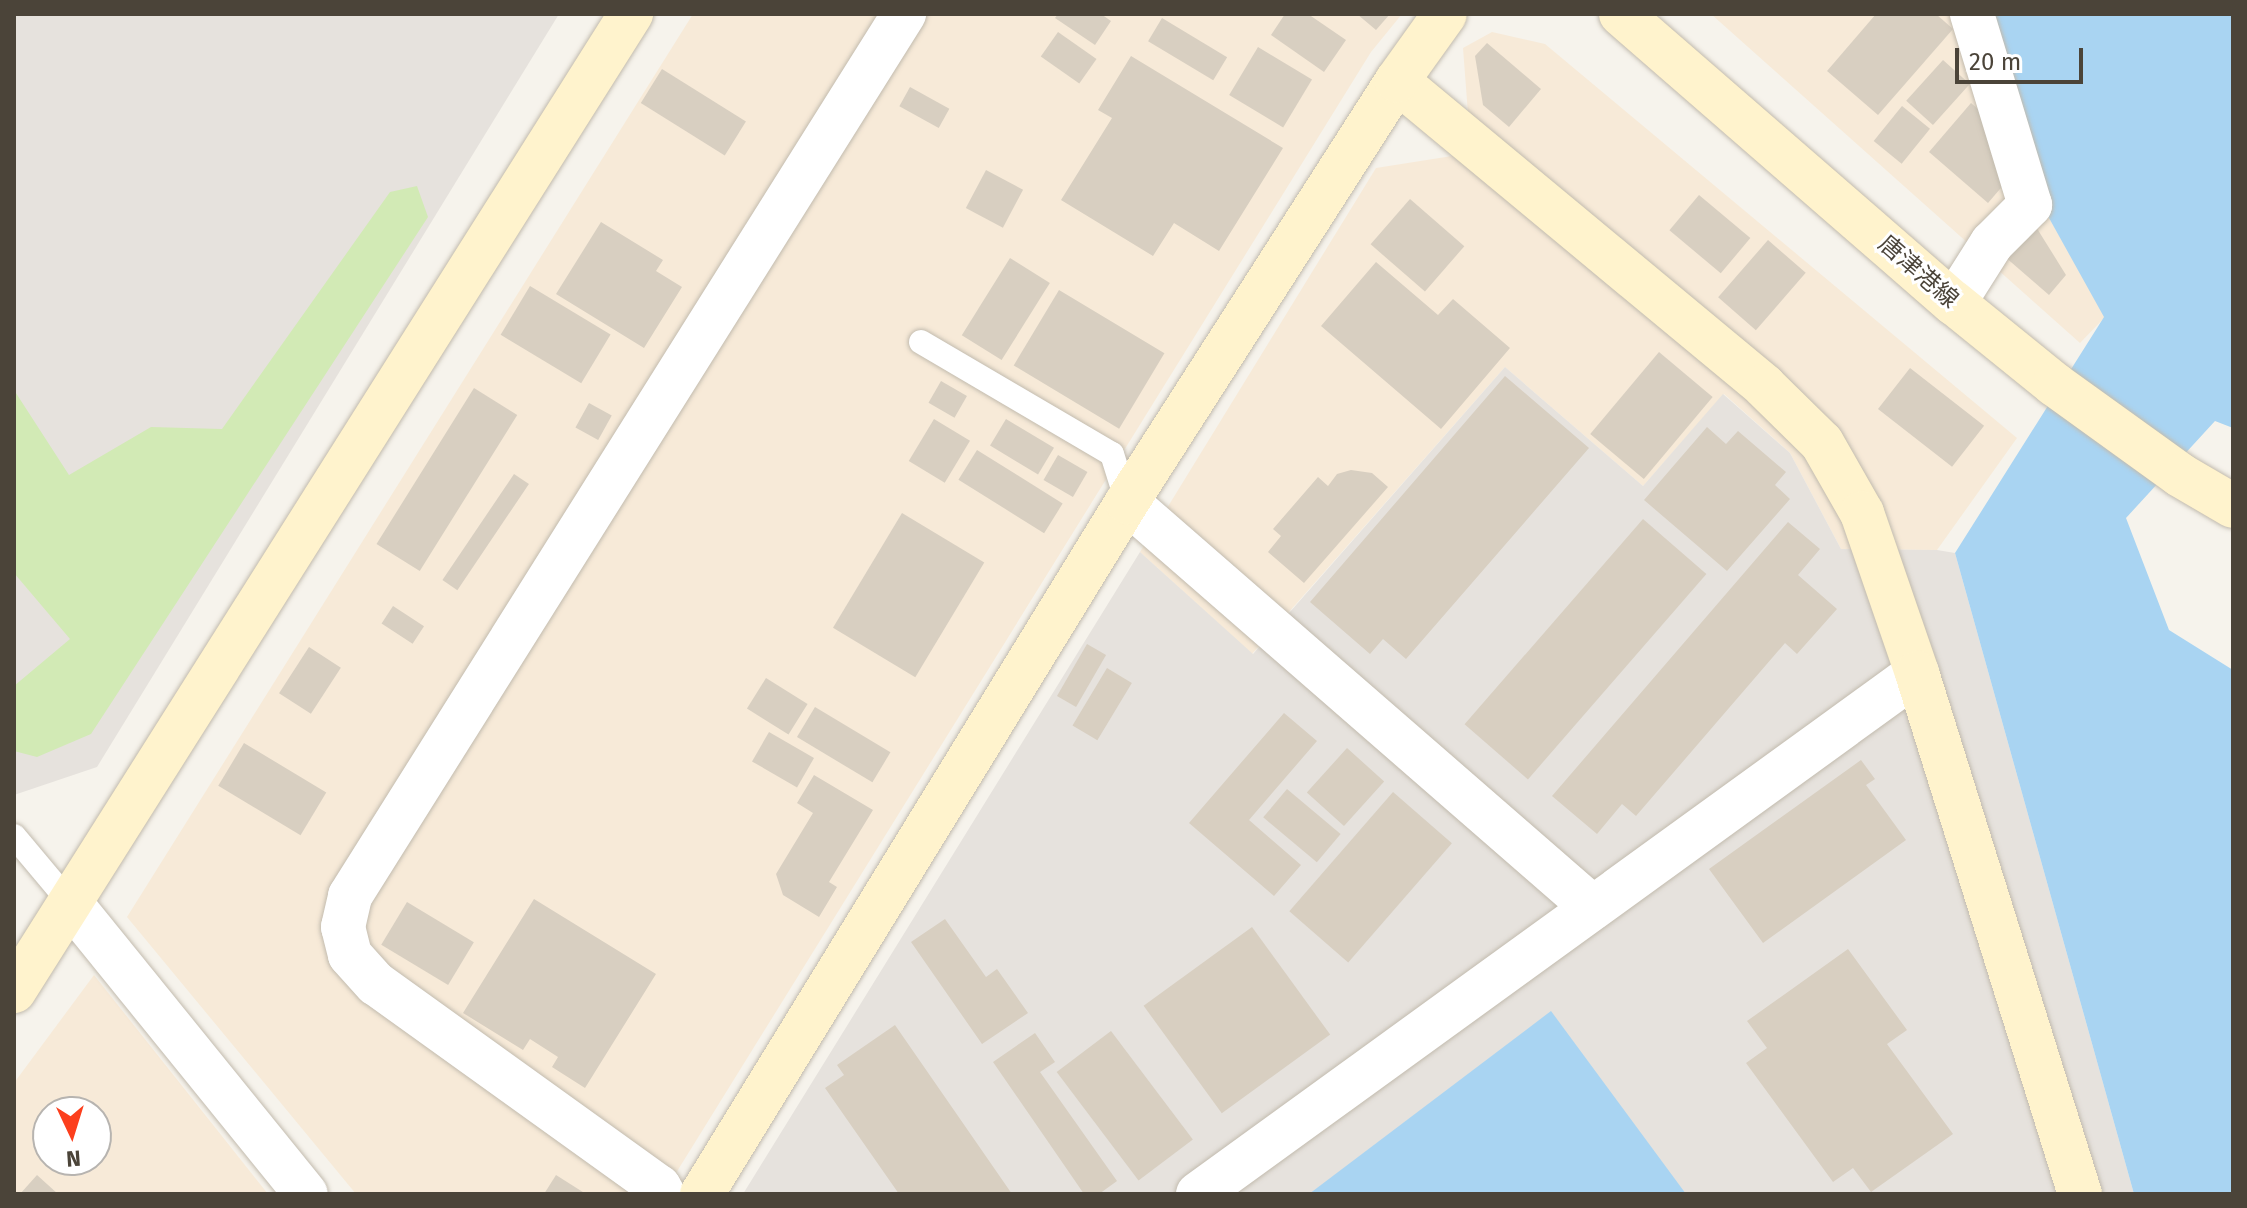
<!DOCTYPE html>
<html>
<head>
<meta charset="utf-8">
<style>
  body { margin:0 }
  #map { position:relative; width:2247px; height:1208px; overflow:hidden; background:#f6f3ec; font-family:"Fira Sans","Noto Sans JP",sans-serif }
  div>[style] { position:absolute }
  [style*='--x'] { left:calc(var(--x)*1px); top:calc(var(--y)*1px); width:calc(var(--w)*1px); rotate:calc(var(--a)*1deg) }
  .commercial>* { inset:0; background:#f7ead8 }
  .industrial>* { inset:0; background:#e6e2dd }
  .green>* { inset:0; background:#d2eab5 }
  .water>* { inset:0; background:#a9d4f2 }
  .building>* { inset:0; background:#d8cfc1; transform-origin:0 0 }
  .roads { filter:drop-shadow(0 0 2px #c2bbae) drop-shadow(0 0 2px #c2bbae) }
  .lane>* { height:24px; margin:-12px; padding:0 12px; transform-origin:12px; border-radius:12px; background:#fff }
  .street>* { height:44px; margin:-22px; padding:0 22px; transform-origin:22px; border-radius:22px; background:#fff }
  .secondary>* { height:44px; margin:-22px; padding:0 22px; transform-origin:22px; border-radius:22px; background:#fff3cd }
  span { translate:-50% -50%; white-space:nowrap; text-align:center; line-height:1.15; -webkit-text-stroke:6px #fff; paint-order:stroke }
  .street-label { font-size:24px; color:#4b4439 }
  .frame { position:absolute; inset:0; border:16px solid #4b4439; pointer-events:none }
  .north { position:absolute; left:32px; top:1096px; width:80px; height:80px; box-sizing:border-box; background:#fff; border:2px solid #b7b4b0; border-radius:50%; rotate:176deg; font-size:22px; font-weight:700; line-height:32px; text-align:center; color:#4b4439 }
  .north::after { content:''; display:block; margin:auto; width:28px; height:36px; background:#fc3f1d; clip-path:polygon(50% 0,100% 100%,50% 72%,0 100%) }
  .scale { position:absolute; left:1955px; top:48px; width:128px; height:36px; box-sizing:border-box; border:4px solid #4b4439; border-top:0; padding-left:10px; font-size:24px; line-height:28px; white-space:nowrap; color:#4b4439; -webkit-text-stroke:6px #fff; paint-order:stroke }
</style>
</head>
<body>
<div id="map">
  <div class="commercial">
    <div style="clip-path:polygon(693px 14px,1402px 14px,1371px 52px,663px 1194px,356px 1194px,127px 917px)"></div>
    <div style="clip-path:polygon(1711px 14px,1988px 14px,2044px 209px,2105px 317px,2080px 343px)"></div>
    <div style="clip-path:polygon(1492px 32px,1545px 44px,2017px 438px,1937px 550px,1841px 549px,1790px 453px,1724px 394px,1643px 486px,1505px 367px,1252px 654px,1140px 552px,1376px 168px,1471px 153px,1463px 48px)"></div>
    <div style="clip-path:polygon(evenodd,94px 975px,268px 1194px,14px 1194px,14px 1083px,94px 975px,48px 1112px,96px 1112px,96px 1160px,48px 1160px,48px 1112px)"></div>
  </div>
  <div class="industrial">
    <div style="clip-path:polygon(14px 14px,559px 14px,97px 767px,14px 795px)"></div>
    <div style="clip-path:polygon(1505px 367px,1643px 486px,1723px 394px,1790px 453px,1841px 549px,1937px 550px,1955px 553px,2134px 1194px,743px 1194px,1140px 552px,1253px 654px)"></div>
  </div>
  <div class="green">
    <div style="clip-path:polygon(417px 186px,428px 217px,91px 734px,37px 757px,14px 751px,14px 686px,70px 639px,14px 573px,14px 390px,69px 475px,151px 427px,222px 429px,390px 192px)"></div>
  </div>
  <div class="water">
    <div style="clip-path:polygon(1988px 14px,2233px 14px,2233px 428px,2215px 421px,2126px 518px,2169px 630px,2233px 670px,2233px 1194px,2134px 1194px,1955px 553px,2104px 317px,2044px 209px)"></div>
    <div style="clip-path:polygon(1551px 1011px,1686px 1194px,1309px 1194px)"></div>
  </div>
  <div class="building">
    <div style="clip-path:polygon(1058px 14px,1101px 14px,1111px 21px,1095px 45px,1055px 18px)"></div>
    <div style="clip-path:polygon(1285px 14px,1308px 14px,1346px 40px,1324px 72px,1271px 35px)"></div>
    <div style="clip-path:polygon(1357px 14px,1390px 14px,1376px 30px)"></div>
    <div style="clip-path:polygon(1876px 14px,1936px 14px,1953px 29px,1878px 115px,1827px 71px)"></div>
    <div style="left:1162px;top:18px;width:76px;height:27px;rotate:31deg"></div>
    <div style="left:1058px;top:32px;width:47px;height:30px;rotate:35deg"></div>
    <div style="clip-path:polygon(1487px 43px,1541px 89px,1509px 127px,1483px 105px,1475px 56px)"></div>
    <div style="left:1258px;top:47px;width:63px;height:56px;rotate:31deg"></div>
    <div style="clip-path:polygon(1131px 56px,1283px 148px,1219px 251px,1174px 223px,1153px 256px,1061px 200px,1112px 118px,1098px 110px)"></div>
    <div style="left:1943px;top:60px;width:36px;height:55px;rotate:42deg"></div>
    <div style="left:662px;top:69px;width:99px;height:40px;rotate:32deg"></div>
    <div style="left:910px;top:87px;width:45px;height:22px;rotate:29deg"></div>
    <div style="clip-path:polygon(1971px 103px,1985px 115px,2006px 182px,1988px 203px,1929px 152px)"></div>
    <div style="left:1902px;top:106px;width:36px;height:45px;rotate:39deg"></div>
    <div style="left:986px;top:170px;width:42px;height:43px;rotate:28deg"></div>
    <div style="left:1699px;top:195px;width:67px;height:46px;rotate:40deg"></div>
    <div style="left:1410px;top:199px;width:72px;height:60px;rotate:41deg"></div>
    <div style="clip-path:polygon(601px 222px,663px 260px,656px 271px,682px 287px,644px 348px,556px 294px)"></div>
    <div style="clip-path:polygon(2033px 222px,2066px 275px,2049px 295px,2004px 256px)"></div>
    <div style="left:1768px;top:240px;width:50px;height:76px;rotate:41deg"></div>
    <div style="left:1010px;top:258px;width:47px;height:91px;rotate:32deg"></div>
    <div style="clip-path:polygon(1376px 262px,1438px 315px,1453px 299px,1510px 348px,1441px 429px,1321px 326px)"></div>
    <div style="left:530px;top:286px;width:94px;height:57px;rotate:31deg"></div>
    <div style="left:1059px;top:290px;width:123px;height:88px;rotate:31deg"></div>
    <div style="left:1659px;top:352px;width:70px;height:107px;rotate:40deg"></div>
    <div style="left:1910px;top:368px;width:94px;height:52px;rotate:38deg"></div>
    <div style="clip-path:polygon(1505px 376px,1589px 448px,1406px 659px,1383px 639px,1370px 654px,1310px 602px)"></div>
    <div style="left:941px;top:381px;width:30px;height:25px;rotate:30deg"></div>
    <div style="left:474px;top:388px;width:51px;height:184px;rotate:32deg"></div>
    <div style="left:589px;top:403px;width:26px;height:28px;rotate:29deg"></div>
    <div style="left:934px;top:419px;width:42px;height:49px;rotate:31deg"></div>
    <div style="left:1006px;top:419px;width:56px;height:31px;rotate:31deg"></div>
    <div style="clip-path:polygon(1707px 427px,1726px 444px,1738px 431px,1786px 472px,1775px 485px,1790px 499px,1727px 571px,1644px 500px)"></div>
    <div style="left:977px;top:450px;width:101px;height:35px;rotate:32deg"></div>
    <div style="left:1058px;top:455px;width:34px;height:29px;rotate:30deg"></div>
    <div style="clip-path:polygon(1351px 470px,1372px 473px,1388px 487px,1304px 583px,1268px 552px,1281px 536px,1273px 529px,1318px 477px,1328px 486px,1337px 474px)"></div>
    <div style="left:514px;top:474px;width:18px;height:128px;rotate:34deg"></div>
    <div style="left:902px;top:513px;width:96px;height:134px;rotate:31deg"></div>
    <div style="left:1643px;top:519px;width:84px;height:272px;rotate:41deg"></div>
    <div style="clip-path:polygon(1788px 522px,1820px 549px,1798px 575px,1837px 609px,1797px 654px,1785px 643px,1636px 816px,1622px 804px,1597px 834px,1552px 796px)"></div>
    <div style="left:393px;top:606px;width:37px;height:21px;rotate:33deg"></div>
    <div style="left:1087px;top:644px;width:22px;height:60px;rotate:30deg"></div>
    <div style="left:309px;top:647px;width:38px;height:55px;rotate:33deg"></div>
    <div style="left:1107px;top:668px;width:29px;height:67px;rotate:31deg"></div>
    <div style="left:766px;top:678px;width:49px;height:36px;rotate:32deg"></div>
    <div style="left:815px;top:707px;width:88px;height:35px;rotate:31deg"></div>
    <div style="clip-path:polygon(1284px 713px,1317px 741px,1249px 820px,1301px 865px,1274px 896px,1189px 823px)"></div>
    <div style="left:769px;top:732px;width:52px;height:34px;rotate:30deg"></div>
    <div style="left:244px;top:743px;width:96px;height:50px;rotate:31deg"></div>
    <div style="left:1347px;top:748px;width:50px;height:60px;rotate:42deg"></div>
    <div style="clip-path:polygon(1861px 760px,1875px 779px,1866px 785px,1906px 840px,1763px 943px,1709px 869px)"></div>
    <div style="clip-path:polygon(814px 775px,873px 810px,829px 882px,837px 887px,819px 917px,783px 895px,776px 874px,813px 813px,797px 803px)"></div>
    <div style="left:1287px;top:789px;width:70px;height:37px;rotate:40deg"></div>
    <div style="left:1393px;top:792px;width:78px;height:158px;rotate:41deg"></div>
    <div style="clip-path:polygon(534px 899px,656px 974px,585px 1088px,552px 1067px,558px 1057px,530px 1039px,523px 1050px,463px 1013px)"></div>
    <div style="left:407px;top:902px;width:78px;height:50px;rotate:31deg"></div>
    <div style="clip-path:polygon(945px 919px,986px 977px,997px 969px,1028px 1013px,982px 1044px,911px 942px)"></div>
    <div style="left:1252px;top:927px;width:133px;height:134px;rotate:54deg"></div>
    <div style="clip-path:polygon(1848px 949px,1907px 1030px,1887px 1044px,1953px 1134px,1871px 1192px,1853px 1168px,1833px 1182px,1746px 1063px,1767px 1048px,1747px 1021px)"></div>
    <div style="clip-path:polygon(895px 1025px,1012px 1194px,899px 1194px,825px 1088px,844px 1075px,837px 1065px)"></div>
    <div style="left:1111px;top:1031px;width:136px;height:68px;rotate:53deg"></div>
    <div style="clip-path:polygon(1035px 1033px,1055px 1062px,1040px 1072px,1117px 1181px,1099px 1194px,1084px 1194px,993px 1062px)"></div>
    <div style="clip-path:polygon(37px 1175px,58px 1194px,20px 1194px)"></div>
    <div style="clip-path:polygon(556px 1175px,586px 1194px,544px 1194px)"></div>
  </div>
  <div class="roads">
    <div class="lane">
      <div style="--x:921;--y:342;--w:221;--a:30.4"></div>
      <div style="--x:1112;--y:454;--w:50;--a:72.6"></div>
      <div style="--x:14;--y:836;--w:89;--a:50"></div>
    </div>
    <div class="street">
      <div style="--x:1954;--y:303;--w:71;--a:-57.7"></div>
      <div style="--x:1992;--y:243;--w:54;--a:-45"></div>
      <div style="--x:2030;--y:205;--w:200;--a:-106.9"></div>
      <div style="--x:1127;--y:502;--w:617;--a:41.05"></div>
      <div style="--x:71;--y:904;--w:373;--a:51"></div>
      <div style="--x:663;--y:1194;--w:8;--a:-120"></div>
      <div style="--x:659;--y:1187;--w:348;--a:-144.3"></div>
      <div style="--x:376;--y:984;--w:39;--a:-132"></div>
      <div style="--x:350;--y:955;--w:29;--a:-104"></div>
      <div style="--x:343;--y:927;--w:32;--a:-77"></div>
      <div style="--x:350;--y:896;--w:1042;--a:-57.87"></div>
      <div style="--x:1198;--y:1194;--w:888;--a:-35.93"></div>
    </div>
    <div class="secondary">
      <div style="--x:1621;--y:14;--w:441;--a:41"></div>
      <div style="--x:1954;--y:303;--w:129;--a:39"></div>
      <div style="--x:2054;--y:384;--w:155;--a:35.8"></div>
      <div style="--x:2180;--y:475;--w:61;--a:30.3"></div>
      <div style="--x:1397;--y:81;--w:477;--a:39.7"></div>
      <div style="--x:1764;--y:386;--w:81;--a:44.5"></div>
      <div style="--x:1822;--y:443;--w:81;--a:60.3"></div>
      <div style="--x:1862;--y:513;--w:169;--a:71"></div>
      <div style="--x:1917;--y:673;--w:546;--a:72.63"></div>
      <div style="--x:14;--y:991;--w:1156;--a:-57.73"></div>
      <div style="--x:702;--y:1194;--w:812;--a:-58.44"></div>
      <div style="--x:1127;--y:502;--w:500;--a:-57.33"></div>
      <div style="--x:1397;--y:81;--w:82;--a:-54.4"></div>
    </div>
  </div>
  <div class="street-label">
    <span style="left:1918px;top:272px;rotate:41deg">唐津港線</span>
  </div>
  <div class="frame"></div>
  <div class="north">N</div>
  <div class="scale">20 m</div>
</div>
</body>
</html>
